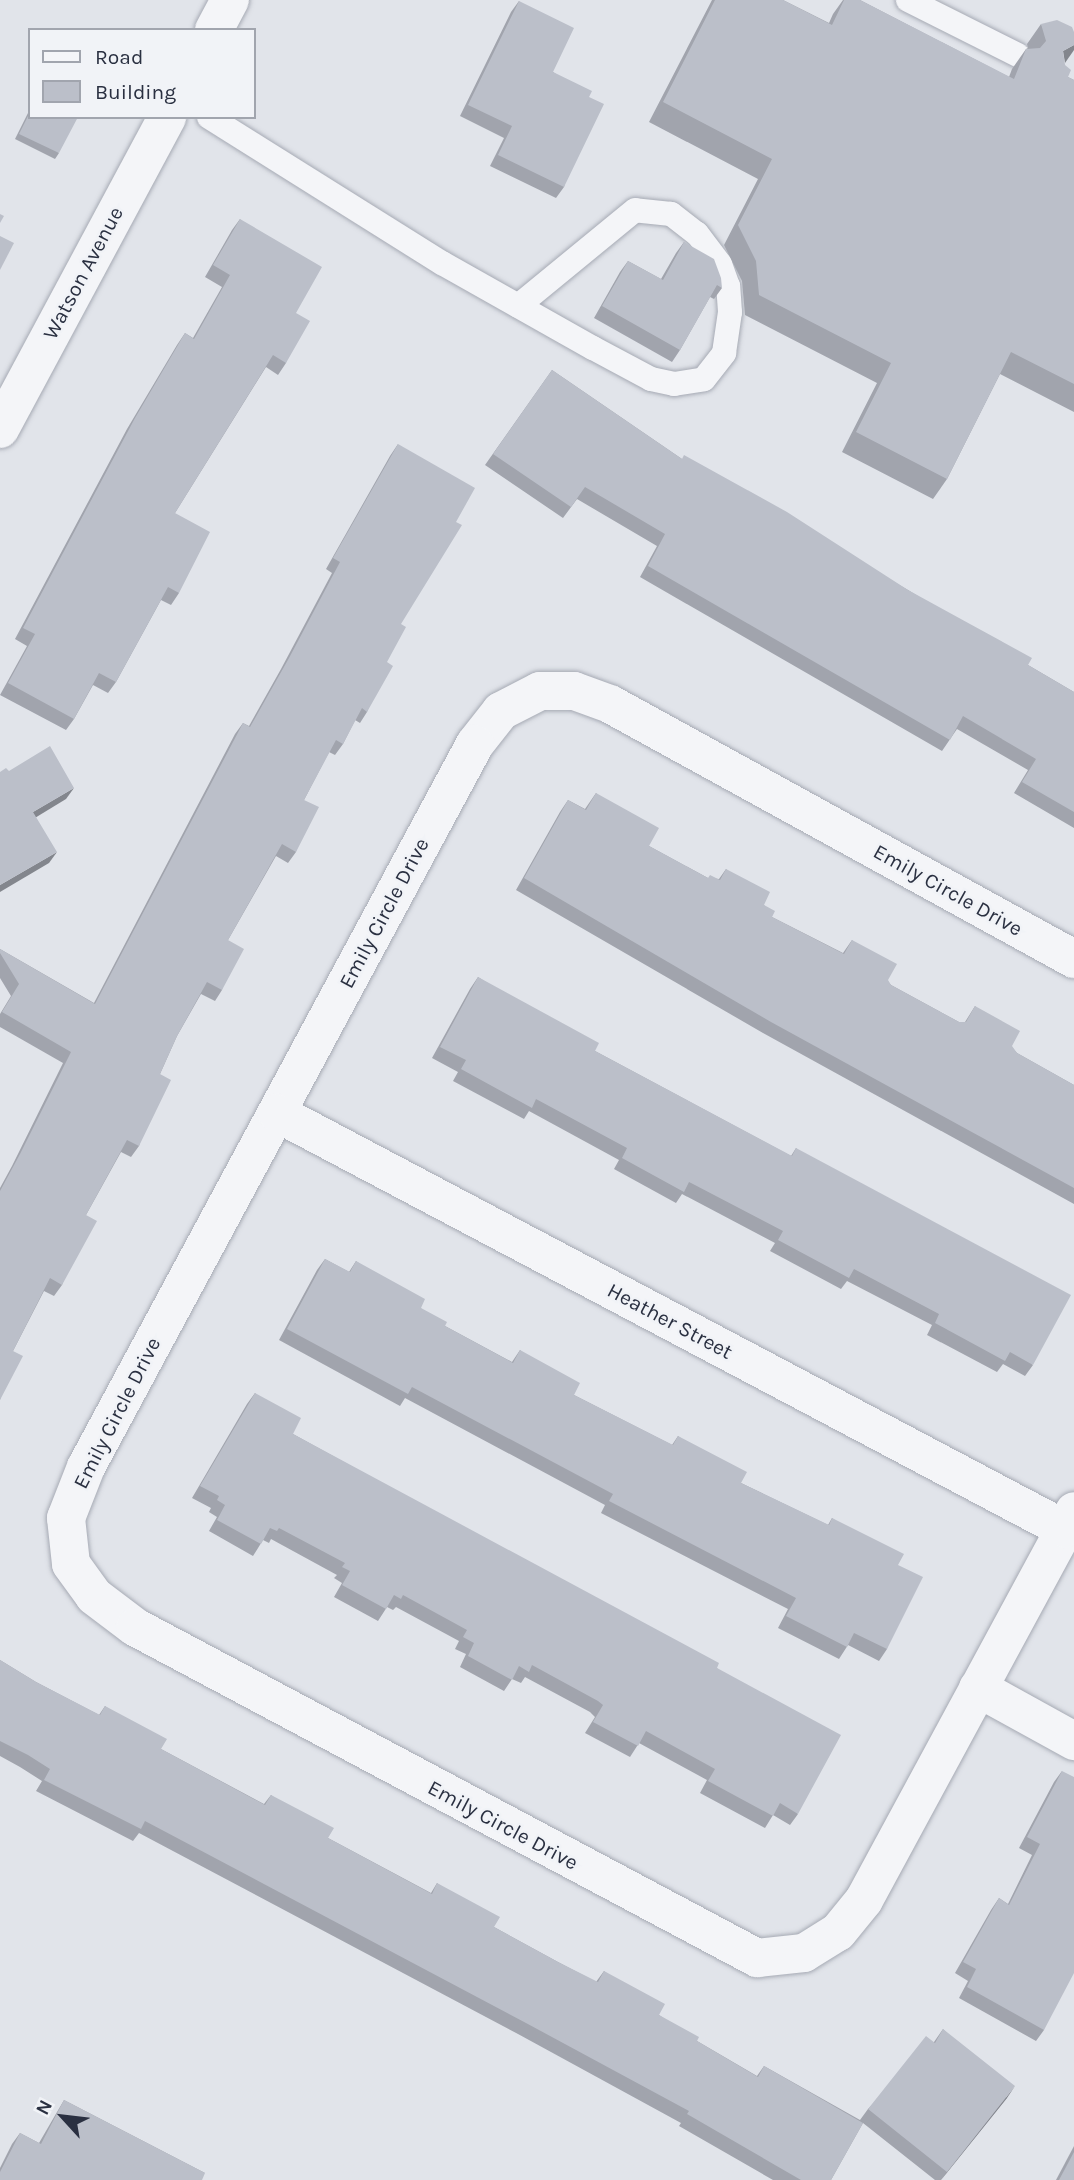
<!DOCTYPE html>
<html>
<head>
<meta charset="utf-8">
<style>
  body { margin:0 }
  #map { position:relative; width:1074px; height:2180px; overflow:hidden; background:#e1e4ea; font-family:Karla,sans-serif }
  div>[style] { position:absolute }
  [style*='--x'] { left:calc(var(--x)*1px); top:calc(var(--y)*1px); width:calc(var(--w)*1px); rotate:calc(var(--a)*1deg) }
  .roads { filter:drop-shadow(0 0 2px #a6aab4) drop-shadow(0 0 2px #a6aab4) }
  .service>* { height:24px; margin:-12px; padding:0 12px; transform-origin:12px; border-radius:12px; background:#f4f5f8 }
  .minor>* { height:38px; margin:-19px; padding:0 19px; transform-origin:19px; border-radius:19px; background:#f4f5f8 }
  .wall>* { inset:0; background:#a1a4ad }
  .shaded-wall>* { inset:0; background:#83868d }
  .building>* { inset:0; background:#bbbfc9 }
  span { translate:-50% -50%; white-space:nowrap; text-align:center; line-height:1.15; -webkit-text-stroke:5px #f1f3f7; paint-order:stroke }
  .street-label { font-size:21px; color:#2a3041 }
  .legend { position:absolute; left:28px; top:28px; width:228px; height:91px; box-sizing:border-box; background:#f1f3f7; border:2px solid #a1a5ae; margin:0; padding:9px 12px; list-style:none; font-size:21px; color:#2a3041 }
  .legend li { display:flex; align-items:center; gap:14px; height:35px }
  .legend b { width:35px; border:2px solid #a1a5ae }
  .north { position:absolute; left:28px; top:2082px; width:70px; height:70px; -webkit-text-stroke:5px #f1f3f7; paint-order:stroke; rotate:297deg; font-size:19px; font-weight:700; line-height:28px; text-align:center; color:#2a3041 }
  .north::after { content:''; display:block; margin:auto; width:24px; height:32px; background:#2a3041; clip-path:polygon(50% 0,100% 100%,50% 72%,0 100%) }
</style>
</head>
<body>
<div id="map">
  <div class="roads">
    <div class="service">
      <div style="--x:908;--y:0;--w:123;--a:26.6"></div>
      <div style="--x:209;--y:117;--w:275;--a:32.1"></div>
      <div style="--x:442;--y:263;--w:173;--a:29.4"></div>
      <div style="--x:593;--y:348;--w:66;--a:28.1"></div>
      <div style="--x:651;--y:379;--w:24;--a:12"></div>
      <div style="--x:674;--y:384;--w:30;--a:-9"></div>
      <div style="--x:704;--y:379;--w:33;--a:-52"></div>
      <div style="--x:724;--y:353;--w:41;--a:-81.7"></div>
      <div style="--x:730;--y:312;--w:26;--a:-94"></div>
      <div style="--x:728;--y:286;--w:23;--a:-110"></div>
      <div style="--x:720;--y:264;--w:38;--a:-127"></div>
      <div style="--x:697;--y:234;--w:33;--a:-142"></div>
      <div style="--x:671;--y:214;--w:36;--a:-174"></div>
      <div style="--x:635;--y:210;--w:151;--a:140.6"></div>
    </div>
    <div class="minor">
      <div style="--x:214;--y:30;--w:34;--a:-62"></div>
      <div style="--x:0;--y:429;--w:354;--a:-61.8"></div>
      <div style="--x:1074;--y:959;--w:529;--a:-151.21"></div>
      <div style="--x:610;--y:704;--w:38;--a:-160"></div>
      <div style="--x:574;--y:691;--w:34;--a:180"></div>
      <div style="--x:540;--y:691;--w:44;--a:152.9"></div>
      <div style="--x:501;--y:711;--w:42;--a:128.2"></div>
      <div style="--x:475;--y:744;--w:821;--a:118.28"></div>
      <div style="--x:86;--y:1467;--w:55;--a:111.4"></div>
      <div style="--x:66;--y:1518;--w:46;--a:83.8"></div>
      <div style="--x:71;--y:1564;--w:39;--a:54"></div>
      <div style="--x:94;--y:1596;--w:51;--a:37.1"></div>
      <div style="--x:135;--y:1627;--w:705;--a:28.02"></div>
      <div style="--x:757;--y:1958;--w:47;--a:-6.1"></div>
      <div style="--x:804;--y:1953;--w:40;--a:-32"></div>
      <div style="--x:838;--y:1932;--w:41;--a:-50.9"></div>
      <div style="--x:864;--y:1900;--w:442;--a:-61.6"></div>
      <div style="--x:277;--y:1113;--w:890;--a:27.86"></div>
      <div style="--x:978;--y:1688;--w:110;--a:28.9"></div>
    </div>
  </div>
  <div class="wall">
    <div style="clip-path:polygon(712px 0,783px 0,829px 23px,833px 14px,843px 0,860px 0,1009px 77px,1012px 69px,1026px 49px,1028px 48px,1027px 44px,1041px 24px,1064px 63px,1068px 77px,1074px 80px,1074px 412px,1000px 374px,947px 479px,933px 499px,842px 452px,877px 383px,745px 315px,742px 281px,724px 245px,758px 179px,649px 122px)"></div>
    <div style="clip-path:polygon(519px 1px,553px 72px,589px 97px,564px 187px,556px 198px,490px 166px,504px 138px,460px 116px,511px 12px)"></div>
    <div style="clip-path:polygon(30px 109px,30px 117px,59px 153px,55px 159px,15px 139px)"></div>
    <div style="clip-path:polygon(240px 219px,296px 313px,286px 363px,278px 375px,266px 367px,175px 513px,179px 593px,171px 605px,161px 600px,116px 682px,108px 693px,93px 685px,74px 719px,66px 730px,0 695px,27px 646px,15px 639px,127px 429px,177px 345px,185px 333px,193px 338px,222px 287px,205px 277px,232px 230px)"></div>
    <div style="clip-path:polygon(684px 242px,722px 288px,714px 299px,710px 297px,680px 350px,672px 362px,594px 318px,620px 272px,628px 261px,661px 279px,676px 253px)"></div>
    <div style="clip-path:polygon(552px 370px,682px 459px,908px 590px,1028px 665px,1074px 692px,1074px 828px,1014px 793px,1028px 770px,957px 729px,942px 751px,640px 577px,657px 546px,577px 499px,563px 518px,485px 465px)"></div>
    <div style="clip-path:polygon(398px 444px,401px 624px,367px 712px,360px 723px,355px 720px,343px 744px,335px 755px,329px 752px,304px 800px,296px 852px,288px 863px,276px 856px,228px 940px,222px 990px,215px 1001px,201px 994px,177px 1036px,160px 1074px,139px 1146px,131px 1157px,121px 1152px,86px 1215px,62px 1285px,54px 1296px,44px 1291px,13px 1351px,0 1400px,0 1188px,12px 1166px,63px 1063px,0 1027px,0 1014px,11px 996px,0 978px,0 949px,94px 1003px,235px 734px,243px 723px,249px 726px,281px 669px,332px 573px,326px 569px,390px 456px)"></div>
    <div style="clip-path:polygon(596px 793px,649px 846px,708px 878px,719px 879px,726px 869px,764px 905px,772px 917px,843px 953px,852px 940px,891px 985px,959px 1022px,965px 1022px,975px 1006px,1017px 1053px,1074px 1085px,1074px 1204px,763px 1033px,516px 890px,560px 812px,568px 800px,585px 809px)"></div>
    <div style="clip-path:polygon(478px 977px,595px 1051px,791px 1156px,796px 1148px,1033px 1365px,1025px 1376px,1003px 1364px,997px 1372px,927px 1335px,932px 1325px,847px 1281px,841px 1289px,770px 1251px,775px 1243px,682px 1194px,676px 1203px,614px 1169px,619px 1160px,529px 1111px,524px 1119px,453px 1081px,458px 1072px,432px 1058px,470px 989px)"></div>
    <div style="clip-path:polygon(325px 1259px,349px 1272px,356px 1261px,445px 1326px,512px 1362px,520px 1350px,574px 1395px,672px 1445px,678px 1436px,741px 1483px,828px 1525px,832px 1518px,898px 1565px,887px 1649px,879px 1661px,848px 1645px,839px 1659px,778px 1628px,788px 1609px,601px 1513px,605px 1505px,405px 1398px,400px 1406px,279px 1340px,317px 1270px)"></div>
    <div style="clip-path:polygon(255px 1393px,293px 1434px,717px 1668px,798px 1814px,790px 1825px,773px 1815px,765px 1828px,700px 1793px,707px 1780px,639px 1743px,630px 1757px,585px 1733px,595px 1717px,590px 1712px,525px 1677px,521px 1683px,512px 1679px,504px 1691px,460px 1667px,466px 1654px,455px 1649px,459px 1641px,396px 1607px,393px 1610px,387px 1607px,378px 1621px,334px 1597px,342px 1583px,334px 1578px,337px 1575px,271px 1539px,269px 1543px,263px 1540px,253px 1556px,209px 1531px,217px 1517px,209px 1512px,211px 1508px,192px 1498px,247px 1404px)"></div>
    <div style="clip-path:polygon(0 1660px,36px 1682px,99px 1715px,105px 1706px,161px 1749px,264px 1804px,271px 1795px,328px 1838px,431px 1893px,437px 1883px,494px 1927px,558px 1962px,596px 1982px,604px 1971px,659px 2015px,697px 2041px,757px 2076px,764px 2066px,860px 2120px,868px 2109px,934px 2042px,943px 2029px,1007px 2098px,941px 2180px,935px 2180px,863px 2123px,831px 2180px,773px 2180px,679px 2126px,681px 2123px,518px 2034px,139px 1833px,133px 1841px,36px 1791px,42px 1781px,20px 1767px,0 1756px)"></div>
    <div style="clip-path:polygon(1062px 1771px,1044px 2030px,1036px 2041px,959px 1998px,968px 1981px,955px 1973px,991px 1910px,999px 1898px,1008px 1904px,1032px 1855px,1019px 1848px,1054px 1782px)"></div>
    <div style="clip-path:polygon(64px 2100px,205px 2173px,0 2180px,0 2168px,12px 2144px,20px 2133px,39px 2143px,57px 2112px)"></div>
    <div style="clip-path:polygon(1074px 2146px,1074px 2180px,1056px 2180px)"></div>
  </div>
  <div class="shaded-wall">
    <div style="clip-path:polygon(1074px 45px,1074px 50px,1065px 63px,1063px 51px)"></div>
    <div style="clip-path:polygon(74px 788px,66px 799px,25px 824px,33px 812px)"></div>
    <div style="clip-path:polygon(57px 852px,49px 863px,0 892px,0 885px)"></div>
    <div style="clip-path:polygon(1015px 2086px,1007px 2098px,941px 2180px,947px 2172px)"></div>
  </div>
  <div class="building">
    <div style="clip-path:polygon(715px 0,783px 0,832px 25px,844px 0,860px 0,1014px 79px,1026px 49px,1040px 48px,1046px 41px,1041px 24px,1057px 20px,1072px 27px,1074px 32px,1074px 45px,1063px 51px,1065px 65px,1071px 70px,1068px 77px,1074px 80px,1074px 384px,1011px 352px,947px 479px,856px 432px,891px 363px,759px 295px,756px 261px,738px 225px,772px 159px,663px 102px)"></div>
    <div style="clip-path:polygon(519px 1px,574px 28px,553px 72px,592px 91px,589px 97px,604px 104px,564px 187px,498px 155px,512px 126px,468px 105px)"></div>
    <div style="clip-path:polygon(30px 112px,30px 117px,78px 117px,59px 153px,19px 134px)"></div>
    <div style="clip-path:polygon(0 214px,4px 216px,0 223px)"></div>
    <div style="clip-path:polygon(240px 219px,322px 267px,296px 313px,310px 321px,286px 363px,273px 355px,175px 513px,210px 532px,179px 593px,168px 587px,116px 682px,99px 673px,74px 719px,8px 683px,35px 634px,23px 628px,135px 418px,185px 333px,194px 339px,230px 275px,213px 265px)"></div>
    <div style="clip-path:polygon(0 236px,14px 243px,0 270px)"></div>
    <div style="clip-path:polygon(684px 242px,714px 259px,721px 278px,722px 288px,717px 285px,680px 350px,602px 306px,628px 261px,663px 280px)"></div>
    <div style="clip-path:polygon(552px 370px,682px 459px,684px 455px,787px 512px,908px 590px,1032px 658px,1028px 665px,1074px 692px,1074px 812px,1022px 782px,1036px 759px,963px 716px,950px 740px,648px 566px,665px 534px,585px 487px,571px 507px,493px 454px)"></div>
    <div style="clip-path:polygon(398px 444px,475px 488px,456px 522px,462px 525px,401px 624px,406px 627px,387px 662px,393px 666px,367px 712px,362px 708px,343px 744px,336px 740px,304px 800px,319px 807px,296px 852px,282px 844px,228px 940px,244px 949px,222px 990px,207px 982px,177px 1036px,160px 1074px,171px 1080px,139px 1146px,127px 1140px,86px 1215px,97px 1221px,62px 1285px,50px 1278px,13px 1351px,23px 1356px,0 1400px,0 1191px,20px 1154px,71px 1052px,2px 1012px,19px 984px,0 953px,0 949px,95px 1004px,243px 723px,250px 727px,289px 658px,340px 562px,333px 558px)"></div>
    <div style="clip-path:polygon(50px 746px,74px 788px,33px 812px,57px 852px,0 885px,0 772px,6px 768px,9px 771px)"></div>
    <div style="clip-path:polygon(596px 793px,659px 828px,649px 846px,708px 878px,710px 875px,720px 880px,726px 869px,770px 892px,764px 905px,775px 911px,772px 917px,844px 954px,852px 940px,897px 964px,888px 980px,891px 985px,959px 1022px,966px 1022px,975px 1006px,1020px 1031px,1012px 1046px,1017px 1053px,1074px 1085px,1074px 1188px,771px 1022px,524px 878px,568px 800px,586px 810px)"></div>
    <div style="clip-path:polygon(478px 977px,599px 1043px,595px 1051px,792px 1156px,796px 1148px,1071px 1295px,1033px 1365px,1010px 1352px,1005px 1361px,935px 1323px,939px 1314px,854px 1269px,849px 1278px,778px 1240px,783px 1231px,689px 1182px,684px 1192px,622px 1158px,627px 1148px,536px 1099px,532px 1108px,461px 1069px,466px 1060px,440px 1047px)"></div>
    <div style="clip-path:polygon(325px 1259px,350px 1272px,356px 1261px,425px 1299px,421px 1308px,447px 1322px,445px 1326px,513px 1363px,520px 1350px,580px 1383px,574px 1395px,673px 1445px,678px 1436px,747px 1472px,741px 1483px,829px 1525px,832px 1518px,904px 1554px,898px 1565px,923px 1577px,887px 1649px,854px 1633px,847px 1647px,786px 1616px,796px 1598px,609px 1501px,613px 1494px,412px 1387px,408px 1394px,287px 1329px)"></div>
    <div style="clip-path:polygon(255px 1393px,301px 1418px,293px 1434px,719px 1663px,717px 1668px,841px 1735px,798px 1814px,780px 1803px,773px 1816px,708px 1781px,715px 1769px,646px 1731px,638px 1746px,593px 1722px,603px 1705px,598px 1701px,532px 1665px,529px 1672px,519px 1666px,512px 1680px,468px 1656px,474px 1643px,463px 1637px,467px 1630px,403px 1595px,401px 1599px,394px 1595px,386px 1609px,342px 1585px,350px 1571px,342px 1567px,345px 1563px,279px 1528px,277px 1531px,270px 1528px,261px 1544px,217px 1520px,225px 1505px,217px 1500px,219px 1496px,200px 1486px)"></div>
    <div style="clip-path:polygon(0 1660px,36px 1682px,100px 1715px,105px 1706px,167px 1739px,161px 1749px,265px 1805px,271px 1795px,334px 1828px,328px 1838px,432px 1894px,437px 1883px,500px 1917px,494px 1927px,558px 1962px,598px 1982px,604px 1971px,665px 2004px,659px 2015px,699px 2037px,697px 2041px,758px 2077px,764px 2066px,863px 2123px,831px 2180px,801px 2180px,687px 2114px,689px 2111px,526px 2023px,145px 1821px,141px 1829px,44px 1780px,50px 1769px,28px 1755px,0 1741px)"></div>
    <div style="clip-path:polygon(1062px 1771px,1074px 1777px,1074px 1973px,1044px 2030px,967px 1987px,976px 1969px,963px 1962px,999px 1898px,1009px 1905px,1040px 1844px,1027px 1837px)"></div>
    <div style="clip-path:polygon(943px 2029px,1015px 2086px,947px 2172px,868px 2109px,926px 2036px,935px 2043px)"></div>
    <div style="clip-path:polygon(64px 2100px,205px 2173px,202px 2180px,0 2180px,0 2172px,20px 2133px,41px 2144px)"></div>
    <div style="clip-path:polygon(1074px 2152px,1074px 2180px,1059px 2180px)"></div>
  </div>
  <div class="street-label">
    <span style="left:83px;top:273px;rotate:-62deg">Watson Avenue</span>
    <span style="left:948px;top:890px;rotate:29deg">Emily Circle Drive</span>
    <span style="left:384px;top:913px;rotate:-62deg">Emily Circle Drive</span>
    <span style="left:670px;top:1321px;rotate:28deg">Heather Street</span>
    <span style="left:117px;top:1413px;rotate:-63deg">Emily Circle Drive</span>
    <span style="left:503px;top:1825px;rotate:28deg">Emily Circle Drive</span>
  </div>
  <ul class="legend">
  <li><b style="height:9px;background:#f4f5f8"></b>Road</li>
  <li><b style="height:19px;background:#bbbfc9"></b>Building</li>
  </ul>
  <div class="north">N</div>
</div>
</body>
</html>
